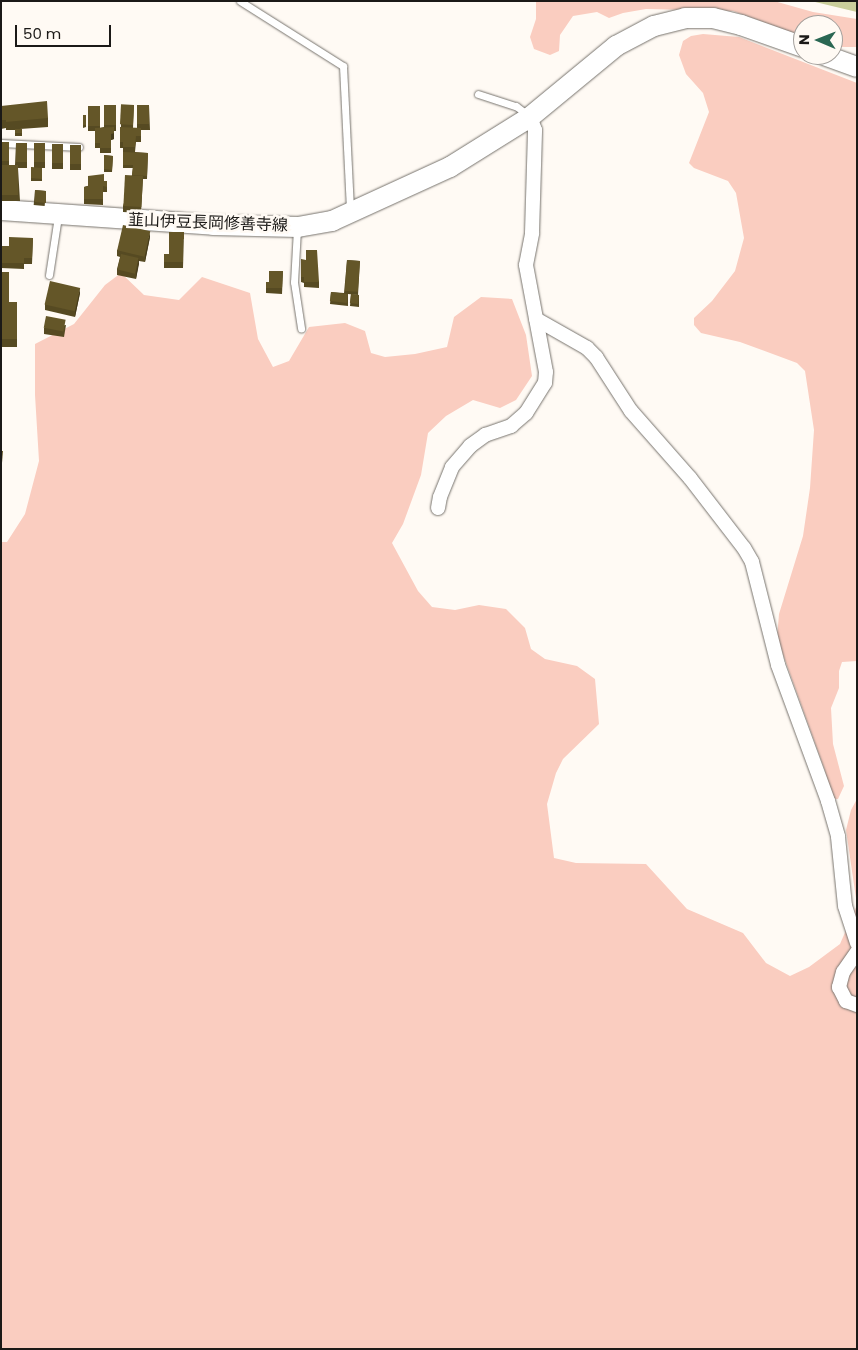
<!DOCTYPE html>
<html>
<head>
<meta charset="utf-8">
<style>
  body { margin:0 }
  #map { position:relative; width:858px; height:1350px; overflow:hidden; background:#fffaf4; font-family:Poppins,"Noto Sans JP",sans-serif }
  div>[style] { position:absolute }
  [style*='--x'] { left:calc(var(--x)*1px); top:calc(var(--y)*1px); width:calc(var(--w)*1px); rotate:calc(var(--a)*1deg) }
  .green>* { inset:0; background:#facdc0 }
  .water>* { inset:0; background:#cace9b }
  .roads { filter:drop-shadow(0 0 1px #77736d) drop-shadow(0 0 1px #77736d) }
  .lane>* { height:7px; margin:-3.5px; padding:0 3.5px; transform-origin:3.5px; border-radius:3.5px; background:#fff }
  .street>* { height:14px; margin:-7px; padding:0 7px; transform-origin:7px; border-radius:7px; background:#fff }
  .secondary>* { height:20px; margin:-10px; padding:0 10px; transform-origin:10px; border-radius:10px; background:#fff }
  .wall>* { inset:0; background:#564a22; transform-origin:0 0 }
  .shaded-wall>* { inset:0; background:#463c1c }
  .building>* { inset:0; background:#645628; transform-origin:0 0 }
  span { translate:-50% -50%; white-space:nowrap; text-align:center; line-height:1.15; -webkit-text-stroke:5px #fffaf4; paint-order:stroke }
  .street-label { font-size:16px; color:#1b1917 }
  .frame { position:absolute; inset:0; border:2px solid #1b1917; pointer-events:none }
  .north { position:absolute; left:793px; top:15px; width:50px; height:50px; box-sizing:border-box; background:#fffaf4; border:1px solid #a4a09c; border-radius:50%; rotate:271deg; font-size:14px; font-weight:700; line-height:20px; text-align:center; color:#1b1917 }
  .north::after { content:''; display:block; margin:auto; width:18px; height:22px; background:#2a6753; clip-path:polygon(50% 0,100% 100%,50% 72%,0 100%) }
  .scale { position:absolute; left:15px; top:25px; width:96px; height:22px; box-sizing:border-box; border:2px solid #1b1917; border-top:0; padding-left:6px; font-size:15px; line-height:18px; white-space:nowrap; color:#1b1917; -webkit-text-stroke:4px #fffaf4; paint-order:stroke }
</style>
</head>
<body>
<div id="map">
  <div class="green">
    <div style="clip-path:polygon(536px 1px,774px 1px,813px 12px,857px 19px,857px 47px,833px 47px,833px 25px,803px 25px,803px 37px,733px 11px,646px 9px,623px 13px,609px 18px,597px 12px,573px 16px,560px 35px,559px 51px,550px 55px,534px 49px,530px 37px,536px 19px)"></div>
    <div style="clip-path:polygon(703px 34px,739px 37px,857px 83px,857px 661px,842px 662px,839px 671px,839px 688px,831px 708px,833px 744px,844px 786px,838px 799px,833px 799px,824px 768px,777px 638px,779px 614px,803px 536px,810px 488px,814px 430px,805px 371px,797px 363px,740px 342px,701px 333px,694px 325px,694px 318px,712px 301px,735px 271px,744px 238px,736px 193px,728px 181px,694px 168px,689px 163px,709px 112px,703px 93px,686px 74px,679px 55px,683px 41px,691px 36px)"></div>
    <div style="clip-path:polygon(121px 273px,144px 295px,179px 300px,202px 277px,250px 293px,258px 339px,273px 367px,289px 361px,309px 327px,345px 323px,365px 331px,371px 353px,385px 357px,415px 354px,447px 347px,454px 317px,481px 297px,512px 299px,526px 335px,532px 376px,516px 400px,500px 408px,473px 400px,446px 416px,428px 433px,421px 475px,403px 524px,392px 543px,418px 591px,432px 607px,455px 610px,479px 605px,506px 609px,525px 628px,531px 649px,545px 659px,577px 666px,595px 679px,599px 724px,563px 759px,556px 773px,547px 804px,554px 858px,576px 863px,646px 864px,687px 909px,743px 933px,766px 963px,790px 976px,809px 967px,840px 944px,857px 905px,846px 830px,851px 810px,857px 799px,857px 1349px,1px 1349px,1px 542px,7px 542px,25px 514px,39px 461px,35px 395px,35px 344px,74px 324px,105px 285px)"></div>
  </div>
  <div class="water">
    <div style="clip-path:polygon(811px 1px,857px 1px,857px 12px)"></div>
  </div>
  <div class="roads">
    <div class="lane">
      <div style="--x:240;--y:1;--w:122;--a:32.3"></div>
      <div style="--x:343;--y:66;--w:145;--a:87.2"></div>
      <div style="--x:478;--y:94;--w:40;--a:18"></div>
      <div style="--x:516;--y:106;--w:16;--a:38"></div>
      <div style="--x:1;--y:143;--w:78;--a:2.9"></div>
      <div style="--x:297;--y:229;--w:53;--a:93.2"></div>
      <div style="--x:294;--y:282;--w:47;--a:81.3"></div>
      <div style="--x:49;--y:275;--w:60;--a:-81.3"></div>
    </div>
    <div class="street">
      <div style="--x:536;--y:319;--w:59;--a:29.6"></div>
      <div style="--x:587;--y:348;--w:13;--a:45"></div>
      <div style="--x:596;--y:357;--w:64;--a:57.1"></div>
      <div style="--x:631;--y:411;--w:89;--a:48.6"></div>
      <div style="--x:690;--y:478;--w:88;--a:52.4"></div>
      <div style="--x:744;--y:548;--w:16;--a:60"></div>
      <div style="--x:752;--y:562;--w:106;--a:75.8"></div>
      <div style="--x:778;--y:665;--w:145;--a:69.8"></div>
      <div style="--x:828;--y:801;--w:37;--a:74"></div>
      <div style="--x:838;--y:837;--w:69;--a:84.2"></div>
      <div style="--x:845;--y:906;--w:39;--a:72"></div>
      <div style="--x:438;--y:508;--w:11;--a:-80"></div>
      <div style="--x:440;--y:497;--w:32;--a:-68"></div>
      <div style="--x:452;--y:467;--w:28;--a:-49"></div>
      <div style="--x:470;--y:446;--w:19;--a:-36"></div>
      <div style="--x:485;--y:435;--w:28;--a:-19"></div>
      <div style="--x:511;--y:426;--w:20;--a:-41"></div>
      <div style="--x:526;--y:413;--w:36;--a:-58"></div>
      <div style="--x:545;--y:383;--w:11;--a:-85"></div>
      <div style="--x:546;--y:372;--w:109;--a:-100.6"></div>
      <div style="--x:526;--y:265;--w:33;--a:-79"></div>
      <div style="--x:532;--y:233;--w:103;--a:-88.3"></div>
      <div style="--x:535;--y:130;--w:14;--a:-111"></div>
      <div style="--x:857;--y:952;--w:24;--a:125"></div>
      <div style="--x:843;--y:972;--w:16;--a:105"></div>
      <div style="--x:839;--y:987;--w:16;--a:63"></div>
      <div style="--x:846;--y:1001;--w:12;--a:20"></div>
    </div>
    <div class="secondary">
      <div style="--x:824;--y:55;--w:35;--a:20"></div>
      <div style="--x:1;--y:210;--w:213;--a:4"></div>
      <div style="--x:213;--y:225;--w:85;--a:1.3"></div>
      <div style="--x:298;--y:227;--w:35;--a:-10"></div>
      <div style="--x:332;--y:221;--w:130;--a:-24.6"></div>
      <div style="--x:450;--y:167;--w:94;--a:-32"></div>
      <div style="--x:530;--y:117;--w:112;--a:-39.5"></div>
      <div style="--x:616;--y:46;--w:43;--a:-27.8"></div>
      <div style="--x:654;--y:26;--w:32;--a:-14"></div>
      <div style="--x:685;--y:18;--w:28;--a:0"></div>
      <div style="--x:713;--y:18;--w:29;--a:14"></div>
      <div style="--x:741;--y:25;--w:66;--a:19.5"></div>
    </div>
  </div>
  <div class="wall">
    <div style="clip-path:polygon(116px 105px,116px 131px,114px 131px,114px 139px,111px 140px,111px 153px,100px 153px,100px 148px,95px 148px,95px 131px,88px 131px,88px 106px,100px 106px,100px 128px,104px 127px,104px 106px)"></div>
    <div style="clip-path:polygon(134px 105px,133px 128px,137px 128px,137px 105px,149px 105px,150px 130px,141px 130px,141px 142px,136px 142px,135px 152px,148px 153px,147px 179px,143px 179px,141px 213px,123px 212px,123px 206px,132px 175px,133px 168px,123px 168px,123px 148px,120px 148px,120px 127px,121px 127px,121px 106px)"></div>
    <div style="clip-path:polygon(1px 106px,48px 118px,48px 127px,20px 129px,22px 129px,22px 136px,15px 136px,15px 130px,6px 130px,6px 128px,1px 129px)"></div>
    <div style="clip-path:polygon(86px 115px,86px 127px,83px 128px,83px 116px)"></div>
    <div style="clip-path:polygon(1px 142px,9px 142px,9px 165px,15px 165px,16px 143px,27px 143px,27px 168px,18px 168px,20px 201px,1px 201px)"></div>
    <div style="clip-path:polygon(34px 143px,45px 143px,45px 168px,42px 168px,42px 181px,31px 181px,31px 167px,34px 168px)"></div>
    <div style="left:52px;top:144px;width:11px;height:25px"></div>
    <div style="left:70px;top:145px;width:11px;height:25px"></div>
    <div style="clip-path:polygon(104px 155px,113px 156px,112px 172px,104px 172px)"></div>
    <div style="clip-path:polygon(104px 181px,107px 181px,107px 192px,103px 192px,103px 205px,84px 204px,84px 187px)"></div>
    <div style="left:35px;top:190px;width:11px;height:15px;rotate:5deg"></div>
    <div style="clip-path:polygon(184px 232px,183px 268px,164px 268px,164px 262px)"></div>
    <div style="clip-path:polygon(150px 237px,145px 262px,139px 261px,136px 279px,117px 275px,117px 269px,120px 257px,117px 256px,117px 250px)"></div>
    <div style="clip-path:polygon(33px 238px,32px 264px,24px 264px,24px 269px,1px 268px,1px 246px,9px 246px)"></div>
    <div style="clip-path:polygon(301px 259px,319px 282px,319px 288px,304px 287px,304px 283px,301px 282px)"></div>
    <div style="clip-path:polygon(347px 260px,360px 261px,358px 295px,348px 294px,348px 306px,330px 304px,331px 292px,344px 293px)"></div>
    <div style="clip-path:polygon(283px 271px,282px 294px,266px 293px,266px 288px,269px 282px)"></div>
    <div style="clip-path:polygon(1px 272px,9px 302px,17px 302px,17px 347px,1px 347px)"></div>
    <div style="clip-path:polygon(80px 293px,75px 317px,45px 310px,45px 304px)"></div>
    <div style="clip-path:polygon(351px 294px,359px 295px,359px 307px,350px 306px)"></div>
    <div style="clip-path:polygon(66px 325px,64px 337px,44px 334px,44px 328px)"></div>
  </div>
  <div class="shaded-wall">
    <div style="clip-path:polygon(114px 133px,114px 139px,111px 140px,111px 134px)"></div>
    <div style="clip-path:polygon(150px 231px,150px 237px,145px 262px,145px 256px)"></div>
    <div style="clip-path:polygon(139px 258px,139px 264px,136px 279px,136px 273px)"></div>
    <div style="clip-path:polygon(80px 288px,80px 293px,75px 317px,75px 311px)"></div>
  </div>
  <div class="building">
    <div style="clip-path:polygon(47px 101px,48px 118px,6px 122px,6px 120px,1px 120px,1px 106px)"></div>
    <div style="left:116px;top:105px;width:20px;height:12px;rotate:90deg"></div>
    <div style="left:134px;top:105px;width:20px;height:13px;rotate:93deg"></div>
    <div style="left:137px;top:105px;width:12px;height:19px"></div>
    <div style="left:88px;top:106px;width:12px;height:20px"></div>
    <div style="left:86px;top:115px;width:10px;height:3px;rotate:90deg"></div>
    <div style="clip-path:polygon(114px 127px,114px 133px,111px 134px,111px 148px,100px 148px,100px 143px,95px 143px,95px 128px)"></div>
    <div style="clip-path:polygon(120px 127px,141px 128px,141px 136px,136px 136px,135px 147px,123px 147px,123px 142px,120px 142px)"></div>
    <div style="left:15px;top:129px;width:7px;height:4px"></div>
    <div style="left:1px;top:142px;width:8px;height:19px"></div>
    <div style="left:16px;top:143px;width:11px;height:19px"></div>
    <div style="left:34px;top:143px;width:11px;height:19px"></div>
    <div style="left:52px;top:144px;width:11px;height:19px"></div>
    <div style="left:70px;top:145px;width:11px;height:19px"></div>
    <div style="clip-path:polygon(123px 152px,148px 153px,147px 176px,132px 175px,133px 165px,123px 165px)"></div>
    <div style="clip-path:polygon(104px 155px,113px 156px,112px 170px,104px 169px)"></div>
    <div style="left:1px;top:165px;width:17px;height:30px"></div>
    <div style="clip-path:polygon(31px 167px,42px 168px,42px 179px,31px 178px)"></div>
    <div style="clip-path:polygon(104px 174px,104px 181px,107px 181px,107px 187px,103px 186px,103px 199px,84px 199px,84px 187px,88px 186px,88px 176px)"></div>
    <div style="left:125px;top:175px;width:18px;height:31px;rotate:3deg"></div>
    <div style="clip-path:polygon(35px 190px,46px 191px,46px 203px,35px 202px)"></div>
    <div style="left:123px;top:225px;width:28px;height:26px;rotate:13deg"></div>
    <div style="left:169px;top:232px;width:15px;height:7px"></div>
    <div style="clip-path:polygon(9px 237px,33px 238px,32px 258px,24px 258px,24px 263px,1px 263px,1px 246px,9px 246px)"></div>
    <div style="clip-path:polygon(169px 239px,183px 239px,183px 262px,164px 262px,164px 254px,169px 254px)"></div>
    <div style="clip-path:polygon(306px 250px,317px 250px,319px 282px,304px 282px,304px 277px,301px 277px,301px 259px,306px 260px)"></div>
    <div style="left:121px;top:254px;width:18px;height:16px;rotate:13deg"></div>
    <div style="left:347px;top:260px;width:13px;height:31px;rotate:4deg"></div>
    <div style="clip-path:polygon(269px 271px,283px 271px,282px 288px,266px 288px,266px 282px,269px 282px)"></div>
    <div style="clip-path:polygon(1px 272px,9px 272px,9px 302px,17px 302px,17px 339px,1px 339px)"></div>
    <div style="left:50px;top:281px;width:31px;height:24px;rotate:13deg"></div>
    <div style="left:331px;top:292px;width:17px;height:9px;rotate:7deg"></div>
    <div style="left:351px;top:294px;width:8px;height:9px;rotate:7deg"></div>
    <div style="left:46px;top:316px;width:20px;height:12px;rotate:11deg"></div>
    <div style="clip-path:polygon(1px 451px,3px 451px,2px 463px,1px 463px)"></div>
  </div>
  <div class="street-label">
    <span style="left:208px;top:223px;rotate:2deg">韮山伊豆長岡修善寺線</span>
  </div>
  <div class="frame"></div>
  <div class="north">N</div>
  <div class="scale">50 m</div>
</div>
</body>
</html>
